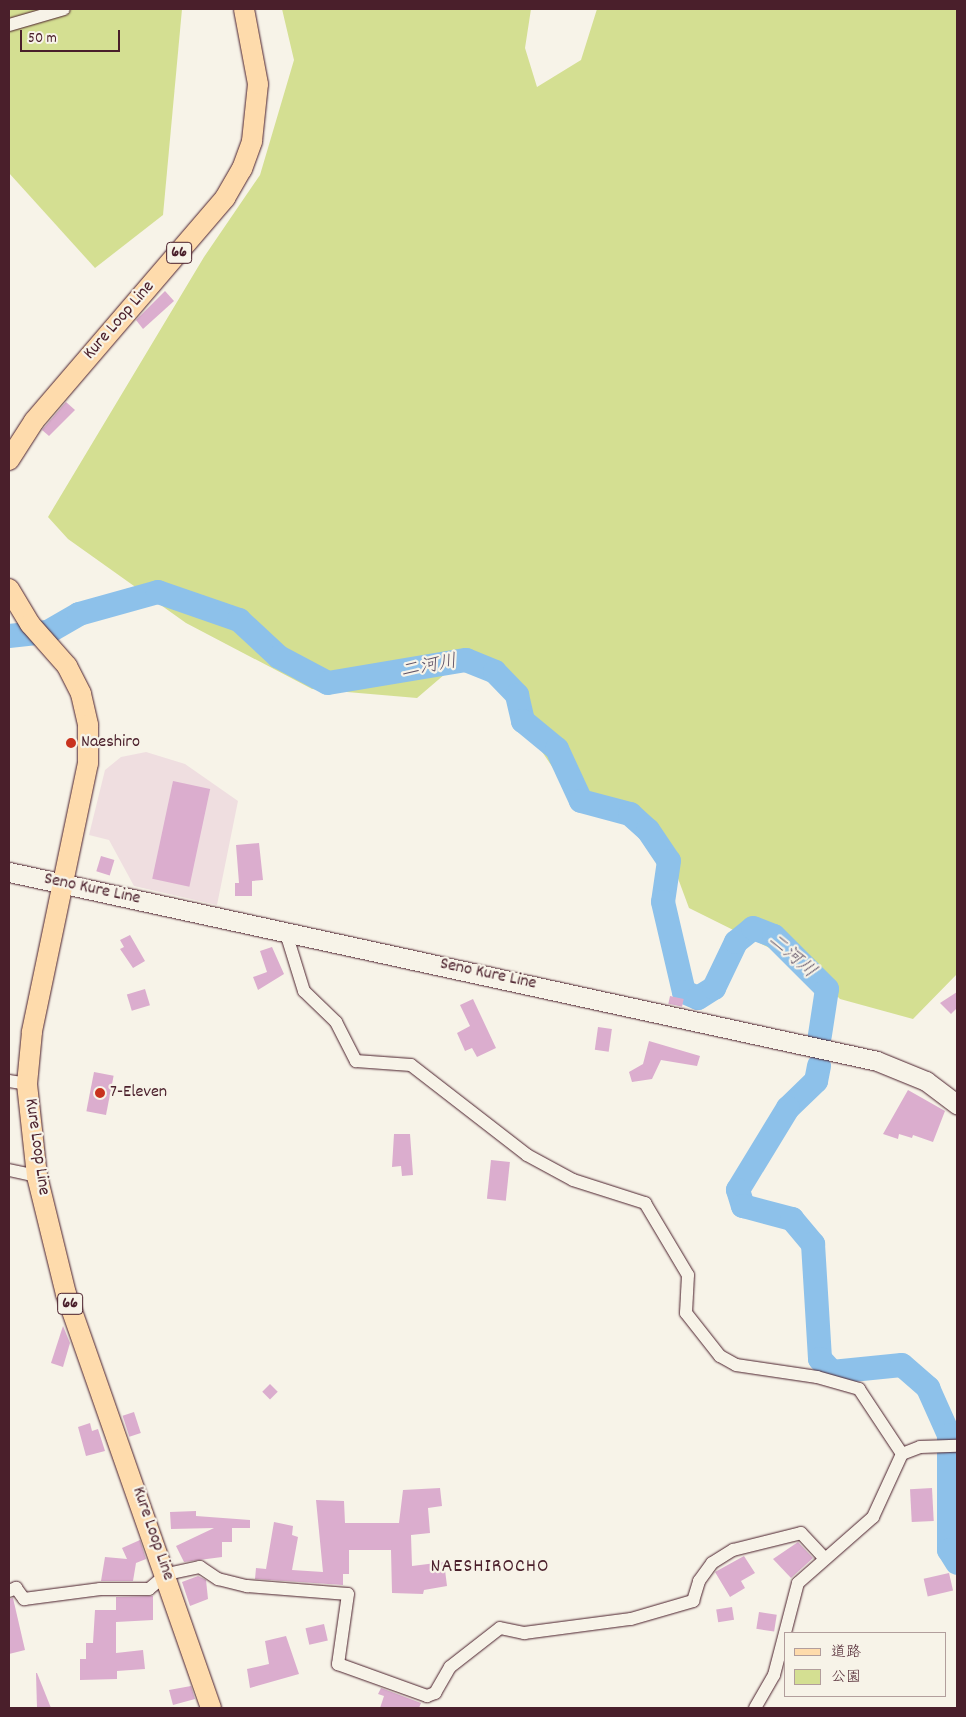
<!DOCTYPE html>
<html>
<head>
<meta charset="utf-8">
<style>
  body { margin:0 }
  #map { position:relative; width:966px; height:1717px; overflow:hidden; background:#f7f3e8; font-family:Dekko,"Klee One",sans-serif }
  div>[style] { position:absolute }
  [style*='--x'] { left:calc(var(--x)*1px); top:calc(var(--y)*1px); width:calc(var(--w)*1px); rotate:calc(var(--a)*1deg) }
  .built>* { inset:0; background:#efdee0 }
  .green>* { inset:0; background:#d4df92 }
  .river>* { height:24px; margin:-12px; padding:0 12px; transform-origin:12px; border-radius:12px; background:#8dc1ea }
  .building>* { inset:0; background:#dbadce; transform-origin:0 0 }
  .roads { filter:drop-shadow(0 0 1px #4a1f2b) drop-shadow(0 0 1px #4a1f2b) }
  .minor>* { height:12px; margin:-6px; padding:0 6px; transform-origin:6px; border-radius:6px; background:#f7f3e8 }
  .secondary>* { height:19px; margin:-9.5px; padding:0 9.5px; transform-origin:9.5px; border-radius:9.5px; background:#f7f3e8 }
  .primary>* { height:20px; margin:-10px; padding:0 10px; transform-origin:10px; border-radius:10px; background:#fedbac }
  .dots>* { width:14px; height:14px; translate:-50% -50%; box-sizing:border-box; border:2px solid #f7f3e8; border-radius:50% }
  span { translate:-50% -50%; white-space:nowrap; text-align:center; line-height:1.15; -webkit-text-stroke:4.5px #f7f3e8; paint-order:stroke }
  .shield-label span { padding:1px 4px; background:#f7f3e8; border:1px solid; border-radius:4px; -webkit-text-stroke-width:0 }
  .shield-label { font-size:16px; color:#4a1f2b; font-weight:700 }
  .street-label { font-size:18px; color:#4a1f2b }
  .poi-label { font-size:18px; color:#4a1f2b }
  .left { translate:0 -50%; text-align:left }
  .water-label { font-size:19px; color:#5e5064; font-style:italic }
  .quarter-label { font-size:20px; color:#4a1f2b; letter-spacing:1px }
  .frame { position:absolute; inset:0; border:10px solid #4a1f2b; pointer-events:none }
  .legend { position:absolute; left:784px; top:1632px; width:162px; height:65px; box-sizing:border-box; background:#f7f3e8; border:1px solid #b29e9c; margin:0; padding:6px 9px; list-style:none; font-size:15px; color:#4a1f2b }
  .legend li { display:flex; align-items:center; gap:10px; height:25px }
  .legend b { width:25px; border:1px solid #b29e9c }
  .scale { position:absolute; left:20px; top:30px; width:100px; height:22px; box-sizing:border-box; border:2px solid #4a1f2b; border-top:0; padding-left:6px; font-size:15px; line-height:18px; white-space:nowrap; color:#4a1f2b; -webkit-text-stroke:4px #f7f3e8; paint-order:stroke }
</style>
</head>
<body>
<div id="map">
  <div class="built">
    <div style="clip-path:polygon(146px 752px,185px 764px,238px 801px,217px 905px,134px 886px,109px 840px,89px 835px,105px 770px,121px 757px)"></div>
  </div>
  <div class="green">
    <div style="clip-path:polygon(9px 9px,182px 9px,163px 215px,95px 268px,9px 173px)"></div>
    <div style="clip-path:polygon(282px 9px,531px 9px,525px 48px,537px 87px,581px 60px,597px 9px,957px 9px,957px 974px,913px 1019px,840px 999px,808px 967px,689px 908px,663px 838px,578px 805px,520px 719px,508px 686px,459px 662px,417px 698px,312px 689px,186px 623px,68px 539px,48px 517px,204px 257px,260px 175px,294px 60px)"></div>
  </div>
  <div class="river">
    <div style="--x:9;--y:636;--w:39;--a:-6"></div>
    <div style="--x:48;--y:632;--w:36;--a:-30"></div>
    <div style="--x:79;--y:614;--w:82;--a:-15.6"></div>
    <div style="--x:158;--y:592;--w:86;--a:19.1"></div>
    <div style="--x:239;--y:620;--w:54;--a:42.8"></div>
    <div style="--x:279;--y:657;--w:55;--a:28"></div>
    <div style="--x:328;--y:683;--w:140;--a:-9.5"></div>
    <div style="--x:466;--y:660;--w:31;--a:22"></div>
    <div style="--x:495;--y:672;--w:32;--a:46"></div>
    <div style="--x:517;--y:695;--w:27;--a:77"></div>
    <div style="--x:523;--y:721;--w:44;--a:39.5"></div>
    <div style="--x:557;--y:749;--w:57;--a:65.2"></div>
    <div style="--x:581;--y:801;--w:51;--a:14.9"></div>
    <div style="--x:630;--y:814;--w:24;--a:42"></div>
    <div style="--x:648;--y:830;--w:37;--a:56"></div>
    <div style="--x:669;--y:861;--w:41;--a:98.3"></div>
    <div style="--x:663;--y:902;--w:92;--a:76.9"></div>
    <div style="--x:684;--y:992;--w:15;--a:23"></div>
    <div style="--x:698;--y:998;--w:19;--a:-32"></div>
    <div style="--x:714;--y:988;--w:51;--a:-64.4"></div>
    <div style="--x:736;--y:942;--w:22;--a:-39"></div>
    <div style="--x:753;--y:928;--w:22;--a:21"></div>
    <div style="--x:774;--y:936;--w:75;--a:45"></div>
    <div style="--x:827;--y:989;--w:47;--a:98.7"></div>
    <div style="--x:819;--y:1066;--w:15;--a:101"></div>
    <div style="--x:816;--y:1081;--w:39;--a:136"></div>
    <div style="--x:788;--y:1108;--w:96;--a:121.4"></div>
    <div style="--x:738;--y:1190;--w:17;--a:73"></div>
    <div style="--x:743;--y:1206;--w:51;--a:14.9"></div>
    <div style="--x:792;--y:1219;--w:33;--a:50"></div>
    <div style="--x:813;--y:1244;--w:115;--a:86.5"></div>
    <div style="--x:820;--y:1359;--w:18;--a:47"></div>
    <div style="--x:832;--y:1372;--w:70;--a:-5.7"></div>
    <div style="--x:902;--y:1365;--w:35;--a:41"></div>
    <div style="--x:928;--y:1388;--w:51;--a:65.9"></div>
    <div style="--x:949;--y:1435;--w:115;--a:90"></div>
    <div style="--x:949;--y:1550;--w:15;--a:58"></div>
  </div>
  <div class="building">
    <div style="clip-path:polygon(165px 291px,174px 301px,143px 329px,136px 320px)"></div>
    <div style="clip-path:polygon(66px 402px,75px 410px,49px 436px,42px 430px)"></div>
    <div style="left:173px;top:781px;width:38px;height:100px;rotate:12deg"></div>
    <div style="clip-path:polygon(259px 843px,263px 880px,252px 881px,252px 896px,235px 896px,235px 883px,239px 883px,236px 845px)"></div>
    <div style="left:101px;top:856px;width:14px;height:16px;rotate:17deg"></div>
    <div style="clip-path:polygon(130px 935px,145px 961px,133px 968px,120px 949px,124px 947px,120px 940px)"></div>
    <div style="clip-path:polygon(272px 947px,284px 974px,258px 990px,253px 977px,267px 972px,260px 951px)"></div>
    <div style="left:145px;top:989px;width:17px;height:19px;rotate:73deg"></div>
    <div style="clip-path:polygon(957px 992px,957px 1008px,951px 1014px,940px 1003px)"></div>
    <div style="left:670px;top:996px;width:14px;height:8px;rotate:12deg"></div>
    <div style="clip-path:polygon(473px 999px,496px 1048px,477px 1057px,472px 1048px,465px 1051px,457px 1033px,470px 1026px,460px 1005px)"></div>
    <div style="left:598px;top:1027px;width:14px;height:23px;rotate:8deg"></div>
    <div style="clip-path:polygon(649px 1041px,700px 1056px,697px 1066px,661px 1060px,652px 1079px,632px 1082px,629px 1072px,643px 1064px)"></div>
    <div style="left:94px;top:1072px;width:20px;height:40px;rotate:11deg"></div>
    <div style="clip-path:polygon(908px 1090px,945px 1111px,933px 1142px,913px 1135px,912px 1138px,899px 1134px,898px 1139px,883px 1134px)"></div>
    <div style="clip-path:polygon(394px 1134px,410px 1134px,413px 1175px,402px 1176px,401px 1166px,392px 1167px)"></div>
    <div style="left:491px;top:1160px;width:19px;height:39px;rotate:6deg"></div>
    <div style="clip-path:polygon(63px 1326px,70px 1343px,63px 1367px,51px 1363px)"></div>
    <div style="left:270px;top:1384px;width:11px;height:11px;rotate:45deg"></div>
    <div style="left:134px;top:1412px;width:22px;height:12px;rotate:72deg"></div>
    <div style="clip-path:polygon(90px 1423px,92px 1431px,98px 1429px,105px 1451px,86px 1456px,78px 1427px)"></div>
    <div style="clip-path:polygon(440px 1488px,442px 1506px,428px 1508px,430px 1533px,411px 1535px,412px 1566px,444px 1562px,447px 1586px,424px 1590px,423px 1594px,392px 1593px,391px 1550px,349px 1550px,349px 1574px,343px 1574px,343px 1585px,255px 1579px,256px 1568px,266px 1569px,274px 1522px,293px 1526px,292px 1535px,298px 1537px,292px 1570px,323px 1572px,316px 1500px,344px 1501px,345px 1523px,399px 1523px,403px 1490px)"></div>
    <div style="left:932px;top:1488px;width:33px;height:22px;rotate:87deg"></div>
    <div style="clip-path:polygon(196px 1511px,196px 1516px,250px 1520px,250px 1528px,232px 1528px,232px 1542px,222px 1542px,222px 1557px,184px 1562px,176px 1546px,214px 1528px,171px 1529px,170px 1512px)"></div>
    <div style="clip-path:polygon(140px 1540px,146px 1559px,136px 1563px,133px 1581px,101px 1581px,105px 1557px,127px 1559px,122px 1548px)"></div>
    <div style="clip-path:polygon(798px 1542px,813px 1558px,791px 1578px,773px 1559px)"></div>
    <div style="clip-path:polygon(744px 1556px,755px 1573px,741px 1581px,745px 1588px,730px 1597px,715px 1572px)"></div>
    <div style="left:949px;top:1573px;width:18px;height:26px;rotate:77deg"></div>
    <div style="clip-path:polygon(198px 1576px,206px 1580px,208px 1599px,190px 1606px,182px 1582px)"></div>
    <div style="clip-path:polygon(153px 1596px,153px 1620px,116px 1622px,116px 1653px,143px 1650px,145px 1669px,117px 1671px,117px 1679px,80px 1680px,80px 1659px,86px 1659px,86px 1643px,93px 1643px,95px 1610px,116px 1610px,116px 1597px)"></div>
    <div style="clip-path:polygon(13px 1598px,25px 1650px,9px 1654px,9px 1599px)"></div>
    <div style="left:732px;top:1607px;width:13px;height:16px;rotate:81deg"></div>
    <div style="left:759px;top:1612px;width:18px;height:17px;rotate:9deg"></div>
    <div style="left:324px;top:1624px;width:17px;height:19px;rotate:77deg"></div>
    <div style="clip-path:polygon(286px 1636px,299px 1674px,250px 1688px,247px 1669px,269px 1664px,265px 1641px)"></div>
    <div style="clip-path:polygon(36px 1673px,37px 1673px,51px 1708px,37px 1708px)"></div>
    <div style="clip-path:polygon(191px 1686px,195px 1699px,173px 1705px,169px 1690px)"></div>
    <div style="clip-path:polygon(381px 1688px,421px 1703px,419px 1708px,380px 1708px,384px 1696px,378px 1694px)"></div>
  </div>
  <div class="roads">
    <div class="minor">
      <div style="--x:9;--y:25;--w:57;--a:-16.2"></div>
      <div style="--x:286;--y:933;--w:61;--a:72.8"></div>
      <div style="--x:304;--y:991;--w:45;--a:44.1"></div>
      <div style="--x:336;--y:1022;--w:44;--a:62.9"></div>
      <div style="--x:356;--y:1061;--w:55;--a:4.2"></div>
      <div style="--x:411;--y:1065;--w:147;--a:37.8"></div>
      <div style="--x:527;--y:1155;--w:52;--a:28.5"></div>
      <div style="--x:573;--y:1180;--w:76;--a:17.7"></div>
      <div style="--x:645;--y:1203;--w:84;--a:59.2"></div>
      <div style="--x:688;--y:1275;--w:38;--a:93"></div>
      <div style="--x:686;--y:1313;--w:55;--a:51.7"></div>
      <div style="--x:720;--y:1356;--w:18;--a:29"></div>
      <div style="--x:736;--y:1365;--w:82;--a:8.4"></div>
      <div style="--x:817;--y:1377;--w:44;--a:15.9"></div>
      <div style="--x:859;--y:1389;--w:78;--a:56.5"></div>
      <div style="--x:9;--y:1081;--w:18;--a:9"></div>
      <div style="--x:9;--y:1170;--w:29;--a:12"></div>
      <div style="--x:9;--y:1591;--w:8;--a:-23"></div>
      <div style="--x:16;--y:1588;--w:14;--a:54"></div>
      <div style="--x:24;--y:1599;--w:77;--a:-7.5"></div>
      <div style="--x:100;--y:1589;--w:49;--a:0"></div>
      <div style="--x:149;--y:1589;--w:23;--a:-40"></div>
      <div style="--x:167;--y:1574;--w:34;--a:-12"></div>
      <div style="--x:200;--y:1567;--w:22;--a:34"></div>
      <div style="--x:218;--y:1579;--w:30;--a:14"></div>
      <div style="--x:247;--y:1586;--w:101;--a:4.5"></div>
      <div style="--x:348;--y:1594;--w:71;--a:98.1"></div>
      <div style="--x:338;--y:1664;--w:95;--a:19.8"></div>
      <div style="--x:427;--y:1696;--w:9;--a:-21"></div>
      <div style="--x:435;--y:1693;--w:30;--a:-60"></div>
      <div style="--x:450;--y:1667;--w:63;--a:-38"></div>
      <div style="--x:500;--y:1628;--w:25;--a:12"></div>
      <div style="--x:524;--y:1633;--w:108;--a:-7.5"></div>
      <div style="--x:631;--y:1619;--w:65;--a:-16.2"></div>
      <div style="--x:693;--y:1601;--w:21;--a:-73"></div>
      <div style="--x:699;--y:1581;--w:22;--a:-54"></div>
      <div style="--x:712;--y:1563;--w:25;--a:-32"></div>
      <div style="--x:733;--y:1550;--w:70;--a:-14"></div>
      <div style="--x:801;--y:1533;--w:34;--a:47"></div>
      <div style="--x:755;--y:1708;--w:38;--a:-60"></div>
      <div style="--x:774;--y:1675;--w:95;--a:-75.4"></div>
      <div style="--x:798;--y:1583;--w:100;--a:-41.3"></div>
      <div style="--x:873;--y:1517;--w:69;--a:-65.3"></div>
      <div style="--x:902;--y:1454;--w:19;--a:-21"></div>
      <div style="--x:920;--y:1447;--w:37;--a:-2"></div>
    </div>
    <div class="secondary">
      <div style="--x:9;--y:872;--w:888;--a:12.28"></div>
      <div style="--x:877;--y:1061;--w:53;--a:22.2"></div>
      <div style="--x:926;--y:1081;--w:39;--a:37"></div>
    </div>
    <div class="primary">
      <div style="--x:9;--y:460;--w:46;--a:-57.3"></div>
      <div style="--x:34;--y:421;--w:294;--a:-49.4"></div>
      <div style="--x:225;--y:198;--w:34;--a:-60"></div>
      <div style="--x:242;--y:169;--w:30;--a:-70"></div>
      <div style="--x:252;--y:141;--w:57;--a:-84"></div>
      <div style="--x:258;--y:84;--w:76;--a:-100.6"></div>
      <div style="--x:9;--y:589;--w:41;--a:59"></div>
      <div style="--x:30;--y:624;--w:56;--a:48.6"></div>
      <div style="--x:67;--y:666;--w:31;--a:63"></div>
      <div style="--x:81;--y:694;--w:32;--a:77"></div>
      <div style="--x:88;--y:725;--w:38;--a:90"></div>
      <div style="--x:88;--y:763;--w:275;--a:101.8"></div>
      <div style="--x:32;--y:1032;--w:52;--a:95.5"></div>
      <div style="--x:27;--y:1084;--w:93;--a:83.8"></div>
      <div style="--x:37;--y:1176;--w:122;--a:76.2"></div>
      <div style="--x:66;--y:1294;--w:439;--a:70.7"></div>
    </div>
  </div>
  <div class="dots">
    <div style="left:71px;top:743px;background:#c8321e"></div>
    <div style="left:100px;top:1093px;background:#c8321e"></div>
  </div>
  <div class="shield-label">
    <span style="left:179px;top:253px">66</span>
    <span style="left:70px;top:1304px">66</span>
  </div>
  <div class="street-label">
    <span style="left:120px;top:321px;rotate:-49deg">Kure Loop Line</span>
    <span style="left:92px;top:890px;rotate:12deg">Seno Kure Line</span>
    <span style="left:488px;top:975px;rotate:12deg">Seno Kure Line</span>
    <span style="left:36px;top:1147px;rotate:82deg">Kure Loop Line</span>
    <span style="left:152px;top:1534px;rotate:71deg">Kure Loop Line</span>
  </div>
  <div class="poi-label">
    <span class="left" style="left:81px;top:743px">Naeshiro</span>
    <span class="left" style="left:110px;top:1093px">7-Eleven</span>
  </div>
  <div class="water-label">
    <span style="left:429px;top:668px;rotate:-11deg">二河川</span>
    <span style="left:791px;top:957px;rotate:41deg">二河川</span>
  </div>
  <div class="quarter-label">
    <span style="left:490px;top:1567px">NAESHIROCHO</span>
  </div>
  <div class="frame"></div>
  <ul class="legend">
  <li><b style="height:6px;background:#fedbac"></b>道路</li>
  <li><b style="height:14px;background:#d4df92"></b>公園</li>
  </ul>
  <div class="scale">50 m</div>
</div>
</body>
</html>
